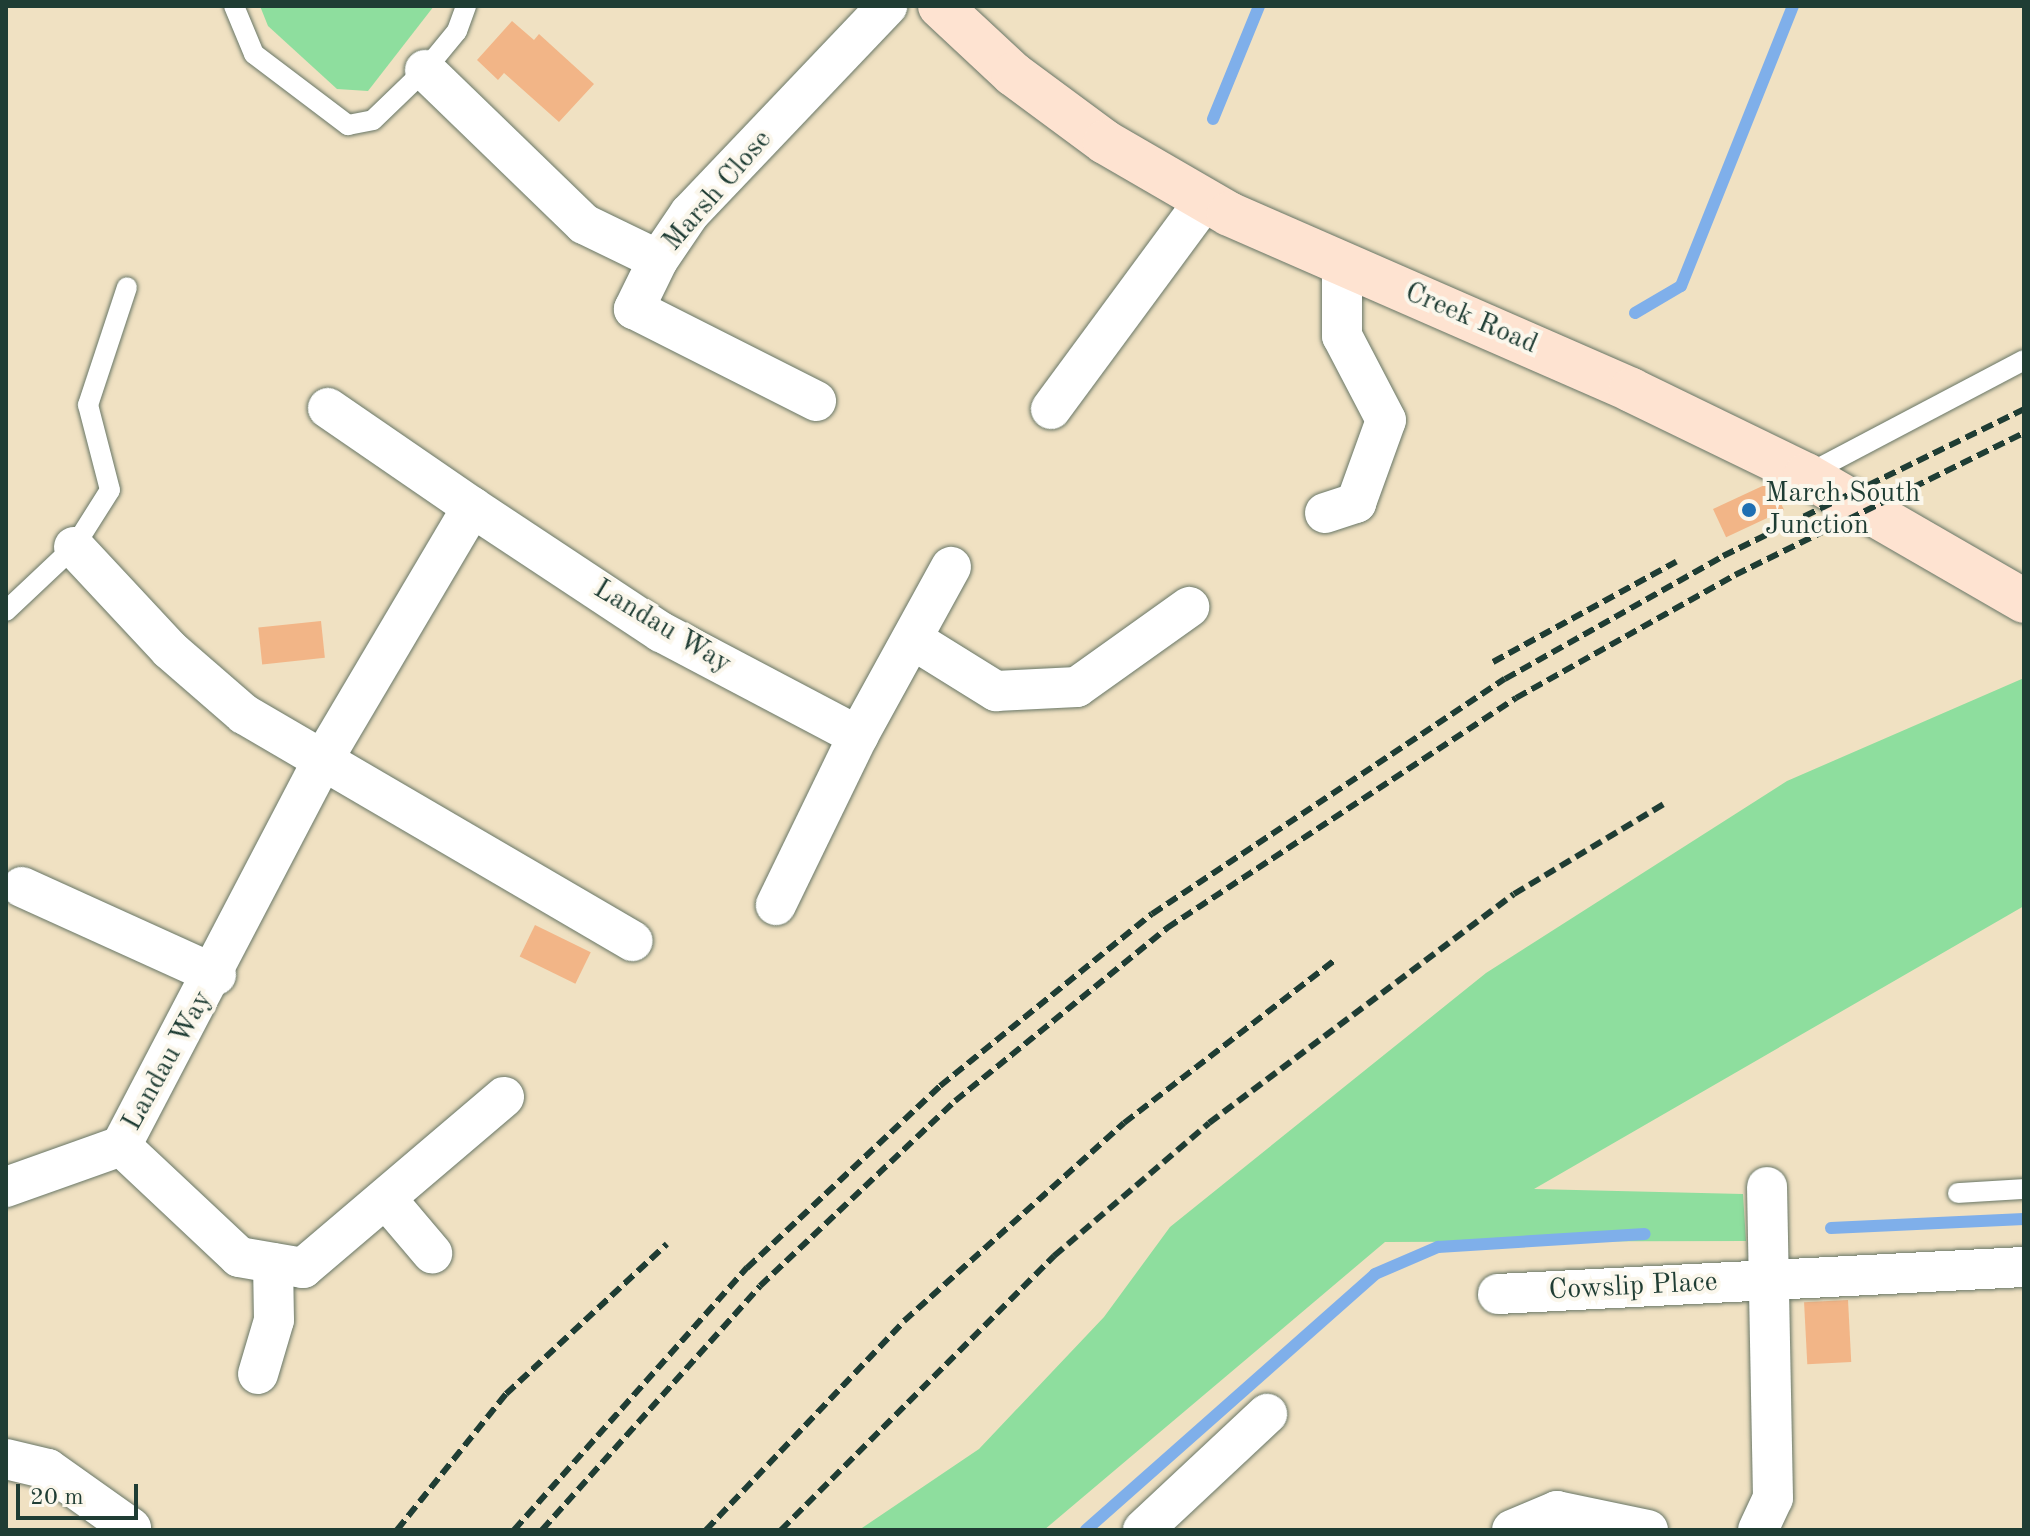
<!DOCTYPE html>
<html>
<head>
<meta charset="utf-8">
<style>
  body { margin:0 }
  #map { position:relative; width:2030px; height:1536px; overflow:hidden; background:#f0e1c2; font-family:"Old Standard TT",serif }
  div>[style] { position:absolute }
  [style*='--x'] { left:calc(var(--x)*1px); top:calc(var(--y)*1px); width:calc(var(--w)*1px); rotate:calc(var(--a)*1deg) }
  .green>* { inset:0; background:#8ede9e }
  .stream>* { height:12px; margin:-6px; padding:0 6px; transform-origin:6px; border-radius:6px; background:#7fafea }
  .building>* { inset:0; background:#f2b587; transform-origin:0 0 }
  .roads { filter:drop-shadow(0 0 2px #687666) drop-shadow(0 0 2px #687666) }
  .lane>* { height:20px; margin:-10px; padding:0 10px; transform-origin:10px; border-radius:10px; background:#fff }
  .street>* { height:40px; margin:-20px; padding:0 20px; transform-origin:20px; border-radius:20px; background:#fff }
  .secondary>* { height:44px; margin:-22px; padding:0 22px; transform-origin:22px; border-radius:22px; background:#fee3d1 }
  .rail>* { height:6px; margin-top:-3px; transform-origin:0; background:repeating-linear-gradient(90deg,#1f3d34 0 12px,transparent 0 18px) }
  .dots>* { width:22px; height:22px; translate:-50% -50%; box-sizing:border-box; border:4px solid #fbf7ec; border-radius:50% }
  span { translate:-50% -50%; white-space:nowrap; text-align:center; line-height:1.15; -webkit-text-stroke:8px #fbf7ec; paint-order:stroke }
  .street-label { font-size:28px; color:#1f3d34 }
  .poi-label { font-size:28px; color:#1f3d34 }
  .left { translate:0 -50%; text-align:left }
  .frame { position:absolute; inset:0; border:8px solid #1f3d34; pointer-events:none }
  .scale { position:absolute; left:16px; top:1484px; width:122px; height:36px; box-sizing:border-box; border:4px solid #1f3d34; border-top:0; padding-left:10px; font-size:24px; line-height:28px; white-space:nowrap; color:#1f3d34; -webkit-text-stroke:6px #fbf7ec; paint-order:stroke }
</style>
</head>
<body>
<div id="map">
  <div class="green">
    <div style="clip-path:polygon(260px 6px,434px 6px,368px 91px,337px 89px,268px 26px)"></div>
    <div style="clip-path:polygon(2024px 678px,2024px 906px,1534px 1189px,1743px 1194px,1746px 1241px,1385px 1242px,1044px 1530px,859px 1530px,979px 1449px,1104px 1317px,1170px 1227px,1486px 973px,1787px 781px)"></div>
  </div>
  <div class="stream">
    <div style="--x:1213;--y:119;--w:122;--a:-67.8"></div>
    <div style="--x:1635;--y:313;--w:53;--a:-30.4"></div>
    <div style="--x:1681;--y:286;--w:302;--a:-68.2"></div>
    <div style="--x:1831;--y:1228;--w:193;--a:-2.7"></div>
    <div style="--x:1086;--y:1530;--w:386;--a:-41.5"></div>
    <div style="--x:1375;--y:1274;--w:69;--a:-23.2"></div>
    <div style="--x:1438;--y:1247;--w:207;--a:-3.6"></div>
  </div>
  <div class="building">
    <div style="clip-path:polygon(512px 21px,534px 40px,539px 34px,594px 84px,559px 122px,504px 73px,498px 80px,477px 60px)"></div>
    <div style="left:1771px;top:482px;width:31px;height:64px;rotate:65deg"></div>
    <div style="left:321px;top:621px;width:37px;height:63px;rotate:84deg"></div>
    <div style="left:535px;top:925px;width:62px;height:35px;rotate:26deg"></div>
    <div style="left:1848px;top:1300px;width:62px;height:44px;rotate:87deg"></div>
  </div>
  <div class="roads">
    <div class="lane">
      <div style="--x:234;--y:6;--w:52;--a:67.4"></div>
      <div style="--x:254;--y:54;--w:118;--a:37.1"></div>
      <div style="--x:348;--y:125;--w:25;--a:-11"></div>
      <div style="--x:373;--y:120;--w:72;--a:-43.9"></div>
      <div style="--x:425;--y:70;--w:50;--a:-50.6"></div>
      <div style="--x:457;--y:31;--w:27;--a:-70"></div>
      <div style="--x:1806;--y:475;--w:246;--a:-27.8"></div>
      <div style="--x:6;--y:611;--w:93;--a:-43.3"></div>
      <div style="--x:74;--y:547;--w:67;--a:-57.7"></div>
      <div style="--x:110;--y:490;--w:88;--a:-104.5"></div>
      <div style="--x:88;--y:405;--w:124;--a:-71.7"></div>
      <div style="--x:1958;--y:1193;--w:66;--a:-3.5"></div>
    </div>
    <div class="street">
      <div style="--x:425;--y:70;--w:221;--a:44.1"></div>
      <div style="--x:584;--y:224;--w:82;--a:25.9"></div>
      <div style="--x:658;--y:260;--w:57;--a:-55.8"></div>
      <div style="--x:690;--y:213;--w:286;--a:-46.4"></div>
      <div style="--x:658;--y:260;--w:55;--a:116.1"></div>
      <div style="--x:634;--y:309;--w:204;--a:26.8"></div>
      <div style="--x:328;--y:408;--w:175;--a:34.5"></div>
      <div style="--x:1051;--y:409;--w:260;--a:-53.6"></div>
      <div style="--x:1325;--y:513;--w:33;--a:-18"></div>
      <div style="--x:1356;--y:503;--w:88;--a:-70.1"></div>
      <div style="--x:1386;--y:420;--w:95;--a:-117.6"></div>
      <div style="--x:1342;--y:336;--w:70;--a:-90"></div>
      <div style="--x:74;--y:547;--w:141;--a:47"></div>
      <div style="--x:170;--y:650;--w:98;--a:40.9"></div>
      <div style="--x:244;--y:714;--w:450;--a:30.3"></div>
      <div style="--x:912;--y:639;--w:99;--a:31.8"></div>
      <div style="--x:996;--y:691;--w:81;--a:-2.8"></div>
      <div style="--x:1077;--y:687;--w:138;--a:-35.5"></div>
      <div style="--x:858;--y:736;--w:193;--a:-61.2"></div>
      <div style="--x:22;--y:887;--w:213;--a:24.4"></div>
      <div style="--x:121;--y:1146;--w:162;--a:43.2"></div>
      <div style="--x:239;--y:1257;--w:65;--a:9.8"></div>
      <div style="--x:303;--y:1268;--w:264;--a:-40.4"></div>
      <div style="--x:6;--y:1187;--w:122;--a:-19.6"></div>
      <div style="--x:121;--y:1146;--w:434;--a:-62.4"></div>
      <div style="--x:322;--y:761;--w:295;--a:-59.4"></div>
      <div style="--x:472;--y:507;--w:227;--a:33.5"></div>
      <div style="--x:661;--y:632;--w:223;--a:27.8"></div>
      <div style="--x:858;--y:736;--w:188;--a:115.9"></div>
      <div style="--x:387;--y:1200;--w:70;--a:49.7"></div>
      <div style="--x:1498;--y:1294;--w:527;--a:-2.94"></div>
      <div style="--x:258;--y:1374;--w:56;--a:-73.5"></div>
      <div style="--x:274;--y:1320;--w:57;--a:-91"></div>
      <div style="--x:6;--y:1459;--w:43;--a:13.4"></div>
      <div style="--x:48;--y:1469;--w:102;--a:35.4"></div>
      <div style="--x:1143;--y:1530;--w:170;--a:-43.1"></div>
      <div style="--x:1512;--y:1530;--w:49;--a:-22.9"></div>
      <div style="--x:1557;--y:1511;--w:93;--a:11.8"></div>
      <div style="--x:1758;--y:1530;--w:35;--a:-65"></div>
      <div style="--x:1773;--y:1498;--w:311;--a:-91.1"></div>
    </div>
    <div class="secondary">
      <div style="--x:940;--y:6;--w:100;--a:43"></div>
      <div style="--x:1013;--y:74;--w:114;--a:36.5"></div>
      <div style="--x:1105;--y:142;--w:143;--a:30.1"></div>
      <div style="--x:1229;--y:214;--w:439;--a:23.6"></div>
      <div style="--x:1631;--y:390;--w:195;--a:25.9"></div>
      <div style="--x:1806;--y:475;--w:252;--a:30"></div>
    </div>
  </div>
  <div class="rail">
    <div style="--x:1493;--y:662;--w:209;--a:-28.7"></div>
    <div style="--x:397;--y:1530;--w:174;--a:-51.3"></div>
    <div style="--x:506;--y:1394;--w:220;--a:-43"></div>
    <div style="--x:514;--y:1530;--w:351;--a:-48.4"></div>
    <div style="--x:747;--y:1268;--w:265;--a:-43.3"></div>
    <div style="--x:940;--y:1086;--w:273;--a:-39.1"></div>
    <div style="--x:1152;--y:914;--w:424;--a:-33.7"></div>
    <div style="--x:1505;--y:679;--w:250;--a:-29.4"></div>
    <div style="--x:1723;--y:556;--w:335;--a:-26"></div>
    <div style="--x:542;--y:1530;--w:327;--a:-48.2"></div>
    <div style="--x:760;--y:1286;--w:269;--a:-43.5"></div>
    <div style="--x:955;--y:1101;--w:274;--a:-39.2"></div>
    <div style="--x:1167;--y:928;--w:418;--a:-33.4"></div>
    <div style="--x:1516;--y:698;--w:251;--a:-29.3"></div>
    <div style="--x:1735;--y:575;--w:322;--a:-26.2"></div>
    <div style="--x:706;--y:1530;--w:288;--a:-46.5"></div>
    <div style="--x:904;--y:1321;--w:296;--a:-42"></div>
    <div style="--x:1124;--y:1123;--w:268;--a:-37.7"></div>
    <div style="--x:781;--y:1530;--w:387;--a:-45.1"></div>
    <div style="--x:1054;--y:1256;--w:204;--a:-40.6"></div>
    <div style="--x:1209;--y:1123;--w:381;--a:-36.9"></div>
    <div style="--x:1514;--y:894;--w:175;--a:-31"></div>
  </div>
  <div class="dots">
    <div style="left:1749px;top:510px;background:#1f6fb2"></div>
  </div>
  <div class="street-label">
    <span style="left:718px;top:191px;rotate:-49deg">Marsh Close</span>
    <span style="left:1471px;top:319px;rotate:23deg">Creek Road</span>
    <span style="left:662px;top:627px;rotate:31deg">Landau Way</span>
    <span style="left:168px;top:1061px;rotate:-61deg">Landau Way</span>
    <span style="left:1633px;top:1287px;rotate:-3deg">Cowslip Place</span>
  </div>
  <div class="poi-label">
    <span class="left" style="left:1765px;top:510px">March South<br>Junction</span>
  </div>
  <div class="frame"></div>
  <div class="scale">20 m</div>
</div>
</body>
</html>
